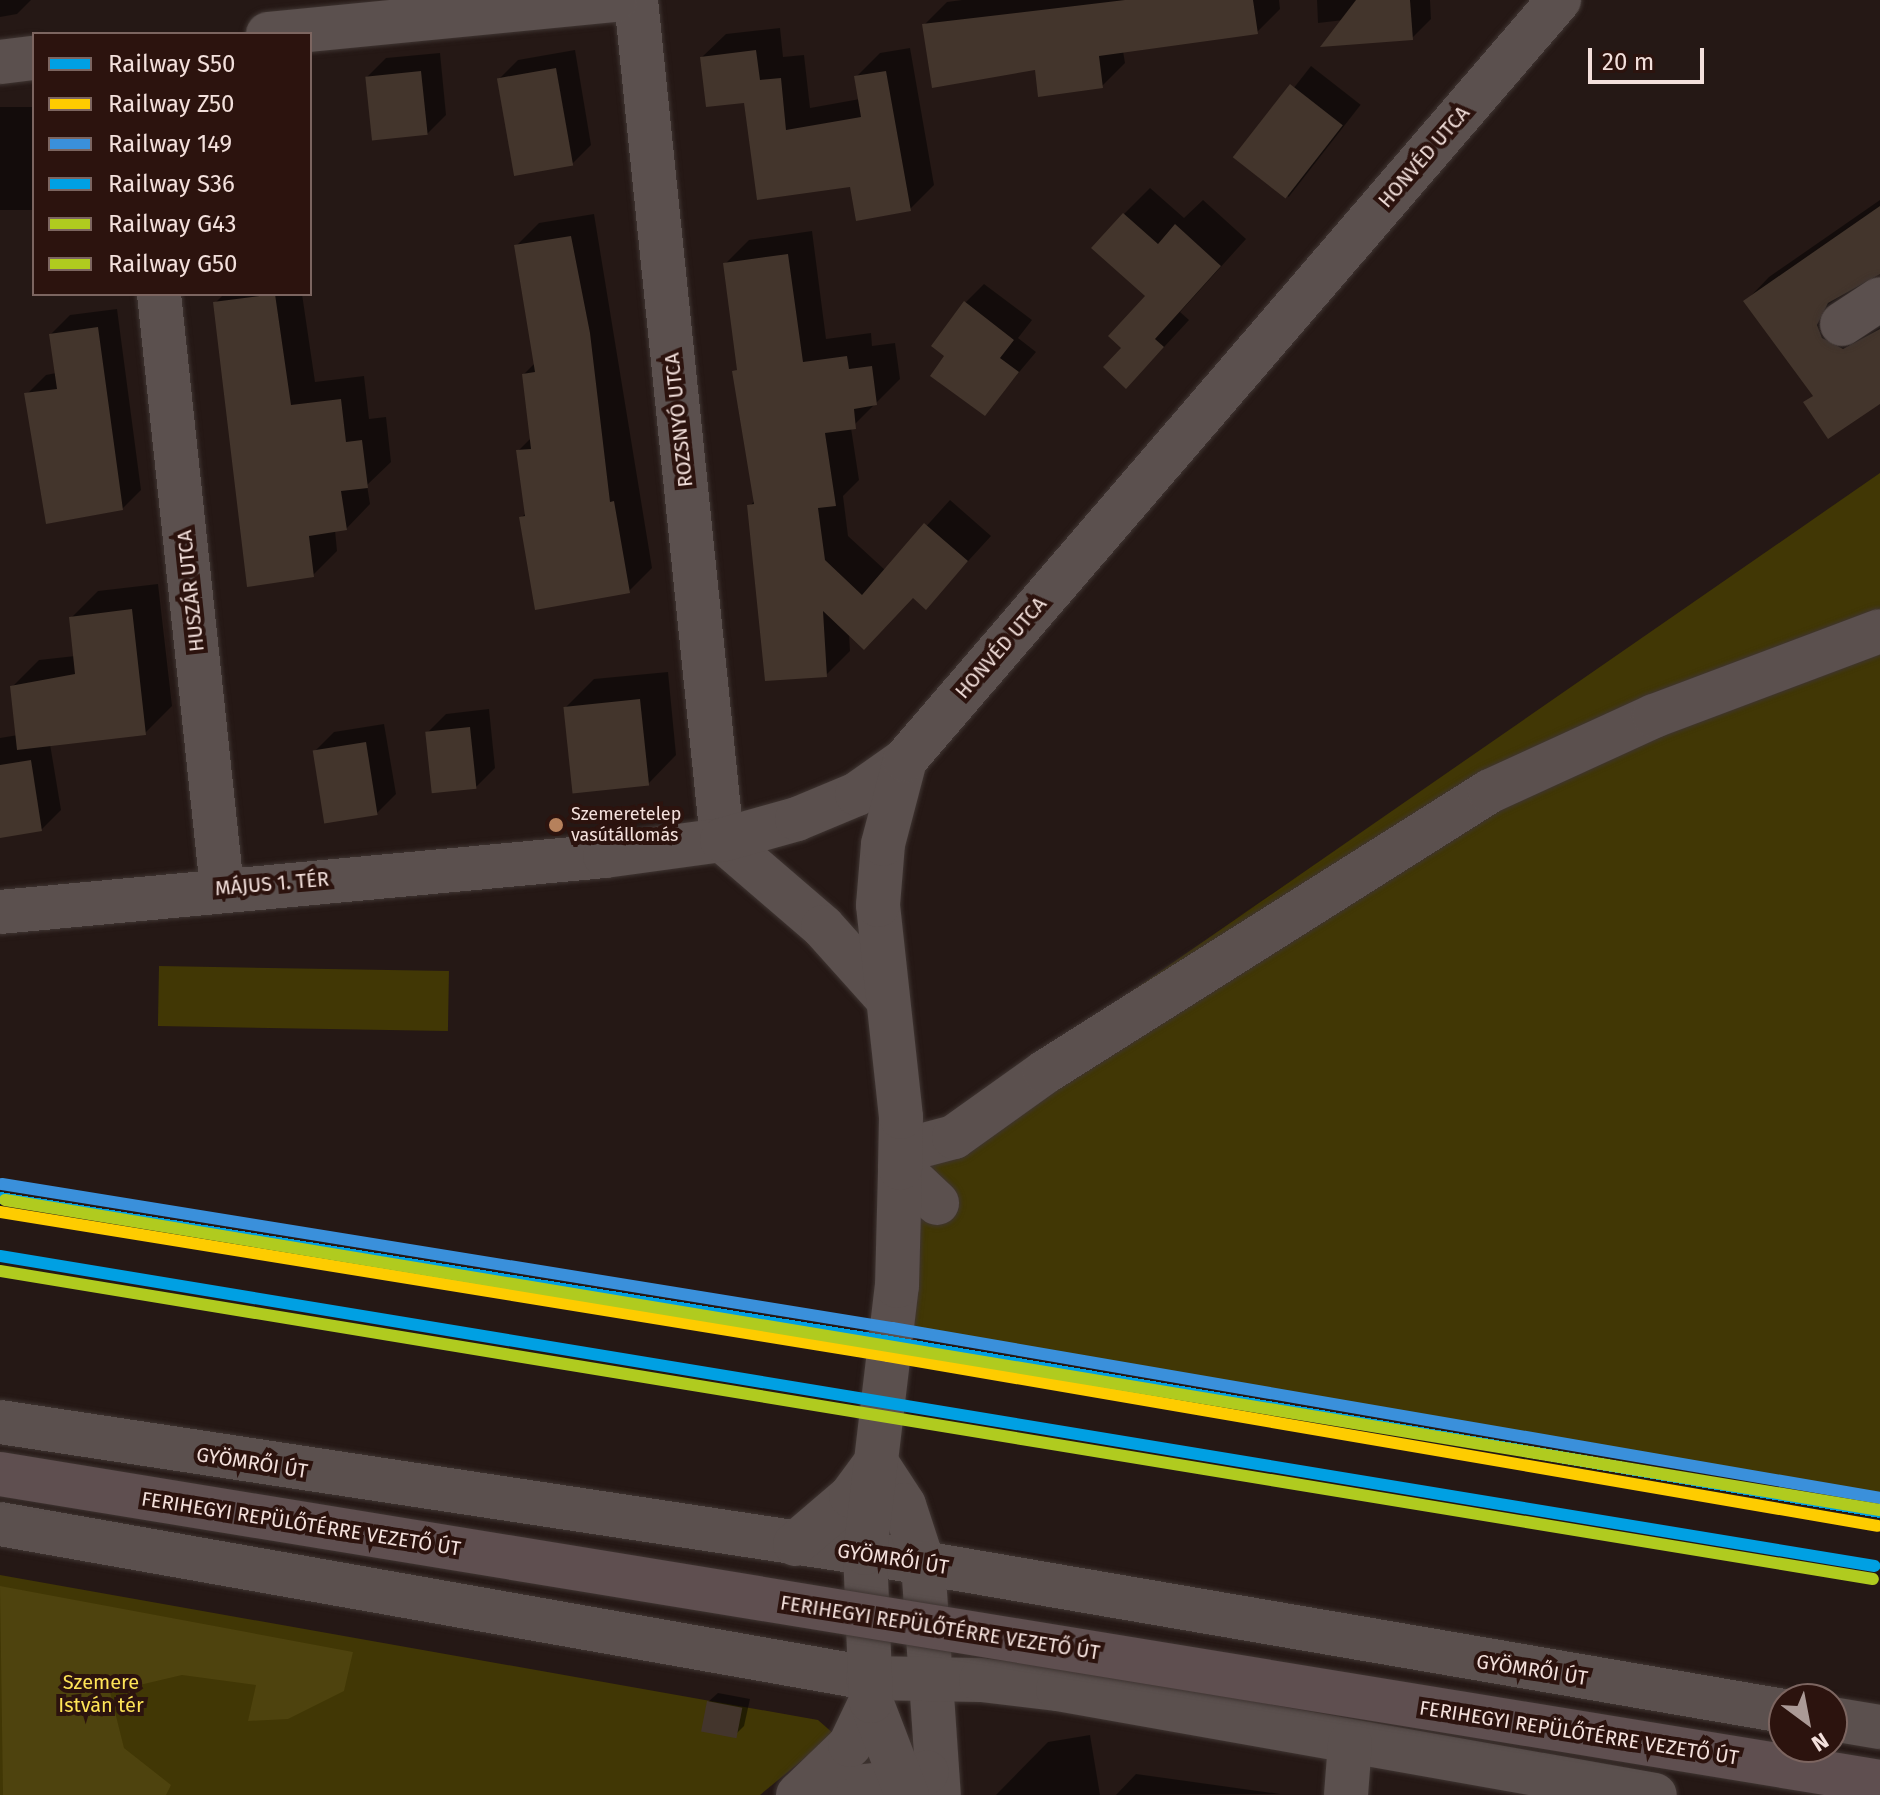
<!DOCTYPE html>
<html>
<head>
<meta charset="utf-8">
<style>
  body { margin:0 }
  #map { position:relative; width:1880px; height:1795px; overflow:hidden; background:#251815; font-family:"Fira Sans",sans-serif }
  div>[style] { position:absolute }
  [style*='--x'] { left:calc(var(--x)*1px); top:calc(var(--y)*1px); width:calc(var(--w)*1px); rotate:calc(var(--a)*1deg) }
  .green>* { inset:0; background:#413705; transform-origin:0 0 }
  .forest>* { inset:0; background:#4e430e }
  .shadow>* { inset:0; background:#0007; transform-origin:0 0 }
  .building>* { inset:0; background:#43352c; transform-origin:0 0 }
  .roads { filter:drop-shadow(0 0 2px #3f3532) drop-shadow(0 0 2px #3f3532) }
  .minor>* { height:44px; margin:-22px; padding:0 22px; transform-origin:22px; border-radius:22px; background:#5b504e }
  .bridges { filter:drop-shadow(0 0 2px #3f3532) drop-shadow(0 0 2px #3f3532) }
  .major-bridge>* { height:44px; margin:-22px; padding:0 22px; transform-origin:22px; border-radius:22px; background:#5f4f50 }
  .rail-1>* { height:12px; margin:-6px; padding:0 6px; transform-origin:6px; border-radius:6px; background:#00a0e3 }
  .rail-2>* { height:12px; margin:-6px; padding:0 6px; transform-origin:6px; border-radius:6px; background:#fecc00 }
  .rail-3>* { height:12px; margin:-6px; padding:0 6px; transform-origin:6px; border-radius:6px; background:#3a90db }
  .rail-4>* { height:12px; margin:-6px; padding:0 6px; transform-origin:6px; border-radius:6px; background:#00a0e3 }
  .rail-5>* { height:12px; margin:-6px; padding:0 6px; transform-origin:6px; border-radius:6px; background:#b0cb1f }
  .rail-6>* { height:12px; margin:-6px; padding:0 6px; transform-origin:6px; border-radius:6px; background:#b0cb1f }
  .dots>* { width:22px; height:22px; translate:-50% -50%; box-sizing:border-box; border:4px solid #2c130e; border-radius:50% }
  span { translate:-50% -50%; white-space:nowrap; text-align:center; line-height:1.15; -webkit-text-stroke:8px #2c130e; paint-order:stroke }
  .bus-label { font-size:18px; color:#f3e0dc }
  .left { translate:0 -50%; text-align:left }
  .street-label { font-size:20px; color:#f3e0dc }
  .park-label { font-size:20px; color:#fee457 }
  .legend { position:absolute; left:32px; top:32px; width:280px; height:264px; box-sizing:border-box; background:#2c130e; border:2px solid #7c6560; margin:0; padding:10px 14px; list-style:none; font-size:24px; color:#f3e0dc }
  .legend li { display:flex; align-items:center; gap:16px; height:40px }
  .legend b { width:40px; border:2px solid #7c6560 }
  .north { position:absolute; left:1768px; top:1683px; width:80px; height:80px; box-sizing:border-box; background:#2c130e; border:2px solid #7c6560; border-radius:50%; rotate:148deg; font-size:22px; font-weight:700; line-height:32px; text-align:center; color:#f3e0dc }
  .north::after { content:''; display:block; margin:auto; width:28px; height:36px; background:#ab9a96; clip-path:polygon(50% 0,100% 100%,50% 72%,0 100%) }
  .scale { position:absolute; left:1588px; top:48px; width:116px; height:36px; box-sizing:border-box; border:4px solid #f3e0dc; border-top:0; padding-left:10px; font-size:24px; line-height:28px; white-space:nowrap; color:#f3e0dc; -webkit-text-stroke:6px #2c130e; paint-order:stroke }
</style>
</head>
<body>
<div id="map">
  <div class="green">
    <div style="clip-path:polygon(1880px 473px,1880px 1496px,891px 1332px,901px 1151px)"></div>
    <div style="left:159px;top:966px;width:290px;height:60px;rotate:1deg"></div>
    <div style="clip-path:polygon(0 1575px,818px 1720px,834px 1734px,760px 1795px,0 1795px)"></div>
  </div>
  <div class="forest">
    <div style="clip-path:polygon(0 1586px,353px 1652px,344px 1691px,288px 1719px,248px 1721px,256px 1685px,182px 1675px,110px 1692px,124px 1748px,171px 1785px,166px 1795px,3px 1795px)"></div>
  </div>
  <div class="shadow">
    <div style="clip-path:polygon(0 0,31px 0,17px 14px,0 17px)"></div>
    <div style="clip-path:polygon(1279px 0,1280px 9px,1257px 32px,1123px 51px,1125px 63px,1102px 86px,924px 25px,947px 2px,962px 0)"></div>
    <div style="clip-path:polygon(1317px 0,1430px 0,1431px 19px,1412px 38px,1344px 20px,1318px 23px)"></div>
    <div style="clip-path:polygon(780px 28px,783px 57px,804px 55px,810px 108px,860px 99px,856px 77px,880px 53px,910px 48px,934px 185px,910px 209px,852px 185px,746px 100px,702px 57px,726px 34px)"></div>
    <div style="clip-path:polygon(575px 50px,591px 145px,572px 164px,499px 79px,518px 60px)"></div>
    <div style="clip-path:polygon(440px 53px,446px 115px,427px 134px,367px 77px,386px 58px)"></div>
    <div style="left:1311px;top:66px;width:63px;height:117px;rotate:38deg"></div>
    <div style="left:34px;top:107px;width:103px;height:34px;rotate:90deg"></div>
    <div style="clip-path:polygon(1150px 188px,1184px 218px,1203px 200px,1246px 239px,1180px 312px,1189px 320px,1152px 360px,1124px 348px,1148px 296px,1124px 214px)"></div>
    <div style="clip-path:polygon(1880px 200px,1880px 272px,1840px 301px,1880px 322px,1880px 398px,1806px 403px,1815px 394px,1746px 301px,1769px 277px)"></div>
    <div style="clip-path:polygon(594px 214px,652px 568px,629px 591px,521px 518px,526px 513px,518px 451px,532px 437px,524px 374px,535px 363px,517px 245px,539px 223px)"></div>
    <div style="clip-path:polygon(812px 231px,826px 339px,871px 333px,872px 346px,895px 343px,900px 379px,851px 428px,859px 480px,843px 496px,848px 536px,886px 571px,950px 500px,991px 536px,926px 607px,913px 596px,849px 633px,850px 651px,826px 675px,750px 506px,755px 500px,735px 372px,739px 368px,725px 264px,749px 240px)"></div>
    <div style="clip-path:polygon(984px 284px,1032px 320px,1018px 338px,1036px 352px,984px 414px,947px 356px,965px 303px)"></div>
    <div style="clip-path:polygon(224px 294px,302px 294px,315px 382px,364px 376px,369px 419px,386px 417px,391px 462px,367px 485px,370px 504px,346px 529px,335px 530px,337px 551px,313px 575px,215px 303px)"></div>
    <div style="clip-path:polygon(117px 309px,141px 490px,122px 509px,27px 394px,46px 375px,56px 373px,51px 334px,70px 315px)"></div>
    <div style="clip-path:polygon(158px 584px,172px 706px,145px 733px,50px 744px,61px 810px,42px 829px,0 836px,0 738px,18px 735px,12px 687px,39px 660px,75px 656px,71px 618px,98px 591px)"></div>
    <div style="clip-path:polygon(668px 672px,676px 755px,648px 784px,565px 708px,594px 679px)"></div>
    <div style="clip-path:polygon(489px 709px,495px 768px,476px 787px,427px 733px,446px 714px)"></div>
    <div style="clip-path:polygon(384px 724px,396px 794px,377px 813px,315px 751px,334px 732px)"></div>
    <div style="clip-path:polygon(718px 1693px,750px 1699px,744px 1726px,735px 1735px,708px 1702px)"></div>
    <div style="clip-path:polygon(1090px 1735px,1100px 1795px,996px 1795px,1048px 1742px)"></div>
    <div style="clip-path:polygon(1136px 1774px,1280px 1794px,1116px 1795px)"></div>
  </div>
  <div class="building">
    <div style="clip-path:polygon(1125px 0,1253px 0,1258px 34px,1099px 56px,1103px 88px,1038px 97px,1035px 70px,932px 88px,922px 24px)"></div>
    <div style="clip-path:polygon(1356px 0,1410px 0,1413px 40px,1320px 47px)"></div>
    <div style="clip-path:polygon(756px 50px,760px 80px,781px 78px,786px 130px,861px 117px,854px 76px,886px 71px,911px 211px,856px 221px,850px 187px,757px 200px,744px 103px,706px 107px,700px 57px)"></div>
    <div style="left:556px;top:68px;width:99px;height:60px;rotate:80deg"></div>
    <div style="left:421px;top:71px;width:64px;height:56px;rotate:84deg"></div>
    <div style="left:1290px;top:84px;width:67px;height:93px;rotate:38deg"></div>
    <div style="clip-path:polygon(1880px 206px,1880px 274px,1828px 303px,1817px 325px,1822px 338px,1843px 349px,1880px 329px,1880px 404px,1828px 439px,1803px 402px,1813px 396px,1743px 301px)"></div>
    <div style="clip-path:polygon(1123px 213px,1158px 244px,1175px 224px,1221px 266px,1155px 339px,1164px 347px,1126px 389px,1103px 367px,1121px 348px,1108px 336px,1145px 296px,1091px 248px)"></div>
    <div style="clip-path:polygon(571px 236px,590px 333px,610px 502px,614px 501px,630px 593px,535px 610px,519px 517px,525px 516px,516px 450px,531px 449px,522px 374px,535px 372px,514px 245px)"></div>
    <div style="clip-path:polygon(788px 254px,803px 362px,847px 356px,849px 369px,872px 366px,877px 405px,854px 409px,856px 429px,825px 433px,836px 506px,818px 508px,825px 560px,862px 595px,924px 523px,968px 561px,926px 610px,913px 598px,864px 650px,823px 611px,827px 677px,765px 681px,747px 505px,754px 504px,732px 371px,737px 370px,723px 263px)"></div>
    <div style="clip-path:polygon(275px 294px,291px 405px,341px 399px,346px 442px,362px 440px,368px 488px,341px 491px,347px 530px,309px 536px,314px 577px,247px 587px,213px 302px)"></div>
    <div style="clip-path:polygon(964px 301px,1014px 340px,1000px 358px,1019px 372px,985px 416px,930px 376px,944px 356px,931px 346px)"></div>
    <div style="clip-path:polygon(98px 327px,123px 510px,46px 524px,24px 393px,57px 389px,49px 334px)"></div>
    <div style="clip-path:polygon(132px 609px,146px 735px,17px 750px,10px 686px,75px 674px,69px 617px)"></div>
    <div style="left:640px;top:699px;width:87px;height:77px;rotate:84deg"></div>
    <div style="left:470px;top:727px;width:62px;height:45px;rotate:84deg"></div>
    <div style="left:366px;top:742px;width:74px;height:54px;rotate:81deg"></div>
    <div style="clip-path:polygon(31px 760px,42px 831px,0 838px,0 765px)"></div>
    <div style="left:707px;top:1701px;width:36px;height:31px;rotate:11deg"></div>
  </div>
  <div class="roads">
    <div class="minor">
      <div style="--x:636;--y:0;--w:844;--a:84.15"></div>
      <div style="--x:268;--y:34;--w:348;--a:-5.6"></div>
      <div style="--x:0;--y:62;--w:34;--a:-7"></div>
      <div style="--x:159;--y:294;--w:597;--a:83.95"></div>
      <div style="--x:1842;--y:324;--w:45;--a:-33.3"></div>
      <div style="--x:722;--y:840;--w:133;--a:40.7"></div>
      <div style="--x:823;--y:927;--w:93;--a:48.1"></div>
      <div style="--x:0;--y:912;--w:608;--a:-5.29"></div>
      <div style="--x:605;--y:856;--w:118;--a:-7.8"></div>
      <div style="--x:722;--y:840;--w:78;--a:-15.6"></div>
      <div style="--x:797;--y:819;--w:65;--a:-22.6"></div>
      <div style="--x:857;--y:794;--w:59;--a:-35.3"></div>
      <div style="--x:901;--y:1151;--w:55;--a:-14.8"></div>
      <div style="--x:954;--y:1137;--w:112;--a:-35.5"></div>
      <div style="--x:1045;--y:1072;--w:526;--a:-32.27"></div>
      <div style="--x:1490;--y:791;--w:180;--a:-24.6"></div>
      <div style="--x:1654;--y:716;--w:241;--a:-20.6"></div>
      <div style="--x:900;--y:1168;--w:51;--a:43.4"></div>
      <div style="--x:0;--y:1422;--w:875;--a:8.61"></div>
      <div style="--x:865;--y:1553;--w:932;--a:9.76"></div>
      <div style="--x:876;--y:1462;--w:51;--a:56.9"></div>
      <div style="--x:904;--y:1505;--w:61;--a:71.9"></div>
      <div style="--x:923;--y:1563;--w:233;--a:86.1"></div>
      <div style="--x:0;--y:1524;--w:882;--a:10.06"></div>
      <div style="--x:868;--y:1678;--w:113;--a:1"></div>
      <div style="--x:981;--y:1680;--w:78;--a:6.7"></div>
      <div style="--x:1058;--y:1689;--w:606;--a:10.07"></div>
      <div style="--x:795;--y:1544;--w:74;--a:-40.6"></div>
      <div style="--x:851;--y:1496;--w:42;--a:-53.7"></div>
      <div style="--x:1832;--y:1719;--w:49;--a:9.5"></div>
      <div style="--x:800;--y:1793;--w:112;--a:-6.2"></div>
      <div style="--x:911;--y:1781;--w:18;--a:-29"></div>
      <div style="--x:798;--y:1795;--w:72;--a:-43.9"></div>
      <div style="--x:850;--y:1745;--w:49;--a:-64.5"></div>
      <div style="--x:907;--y:1795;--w:101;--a:-111"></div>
      <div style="--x:871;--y:1701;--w:148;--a:-92.3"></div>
      <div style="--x:865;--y:1553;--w:269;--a:-83.2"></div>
      <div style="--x:897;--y:1286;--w:118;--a:-88.5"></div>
      <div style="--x:900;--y:1168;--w:51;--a:-88.9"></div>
      <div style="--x:901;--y:1117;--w:213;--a:-96.2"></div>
      <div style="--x:878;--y:905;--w:61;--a:-85.3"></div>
      <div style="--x:883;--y:844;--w:87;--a:-75.3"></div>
      <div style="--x:905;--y:760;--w:1003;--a:-49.29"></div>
      <div style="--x:1346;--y:1795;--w:52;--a:-85.6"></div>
    </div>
  </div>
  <div class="bridges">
    <div class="major-bridge">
      <div style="--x:0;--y:1474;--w:1905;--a:9.3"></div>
    </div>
  </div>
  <div class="rail-1">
    <div style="--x:0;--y:1198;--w:902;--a:9.19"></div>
    <div style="--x:890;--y:1342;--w:1004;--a:9.74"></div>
  </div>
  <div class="rail-2">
    <div style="--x:0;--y:1212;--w:900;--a:9.21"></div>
    <div style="--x:888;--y:1356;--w:1004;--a:9.74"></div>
  </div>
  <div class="rail-3">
    <div style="--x:2;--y:1184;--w:902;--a:9.19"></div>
    <div style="--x:892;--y:1328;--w:1003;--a:9.76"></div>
  </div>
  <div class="rail-4">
    <div style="--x:0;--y:1256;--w:1900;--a:9.39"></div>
  </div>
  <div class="rail-5">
    <div style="--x:5;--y:1200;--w:1900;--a:9.39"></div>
  </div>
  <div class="rail-6">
    <div style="--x:0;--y:1271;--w:1898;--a:9.34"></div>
  </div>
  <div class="dots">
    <div style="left:556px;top:825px;background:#b6815c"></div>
  </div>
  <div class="bus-label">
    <span class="left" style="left:571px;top:825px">Szemeretelep<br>vasútállomás</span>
  </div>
  <div class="street-label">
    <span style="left:1424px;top:157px;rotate:-49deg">HONVÉD UTCA</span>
    <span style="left:679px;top:420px;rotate:-96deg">ROZSNYÓ UTCA</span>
    <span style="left:191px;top:591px;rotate:-96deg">HUSZÁR UTCA</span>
    <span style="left:1001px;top:648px;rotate:-49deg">HONVÉD UTCA</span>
    <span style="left:272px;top:884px;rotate:-5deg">MÁJUS 1. TÉR</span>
    <span style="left:252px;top:1463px;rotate:9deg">GYÖMRŐI ÚT</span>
    <span style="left:301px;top:1524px;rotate:9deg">FERIHEGYI REPÜLŐTÉRRE VEZETŐ ÚT</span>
    <span style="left:893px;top:1559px;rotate:9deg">GYÖMRŐI ÚT</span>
    <span style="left:940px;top:1628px;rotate:9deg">FERIHEGYI REPÜLŐTÉRRE VEZETŐ ÚT</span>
    <span style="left:1532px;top:1670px;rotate:9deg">GYÖMRŐI ÚT</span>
    <span style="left:1579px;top:1733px;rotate:9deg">FERIHEGYI REPÜLŐTÉRRE VEZETŐ ÚT</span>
  </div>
  <div class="park-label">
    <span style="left:101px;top:1694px">Szemere<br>István tér</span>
  </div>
  <ul class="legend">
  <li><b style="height:10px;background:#00a0e3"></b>Railway S50</li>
  <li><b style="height:10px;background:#fecc00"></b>Railway Z50</li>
  <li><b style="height:10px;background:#3a90db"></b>Railway 149</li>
  <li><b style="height:10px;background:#00a0e3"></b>Railway S36</li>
  <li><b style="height:10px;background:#b0cb1f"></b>Railway G43</li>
  <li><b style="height:10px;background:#b0cb1f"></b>Railway G50</li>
  </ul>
  <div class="north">N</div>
  <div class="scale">20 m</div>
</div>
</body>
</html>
